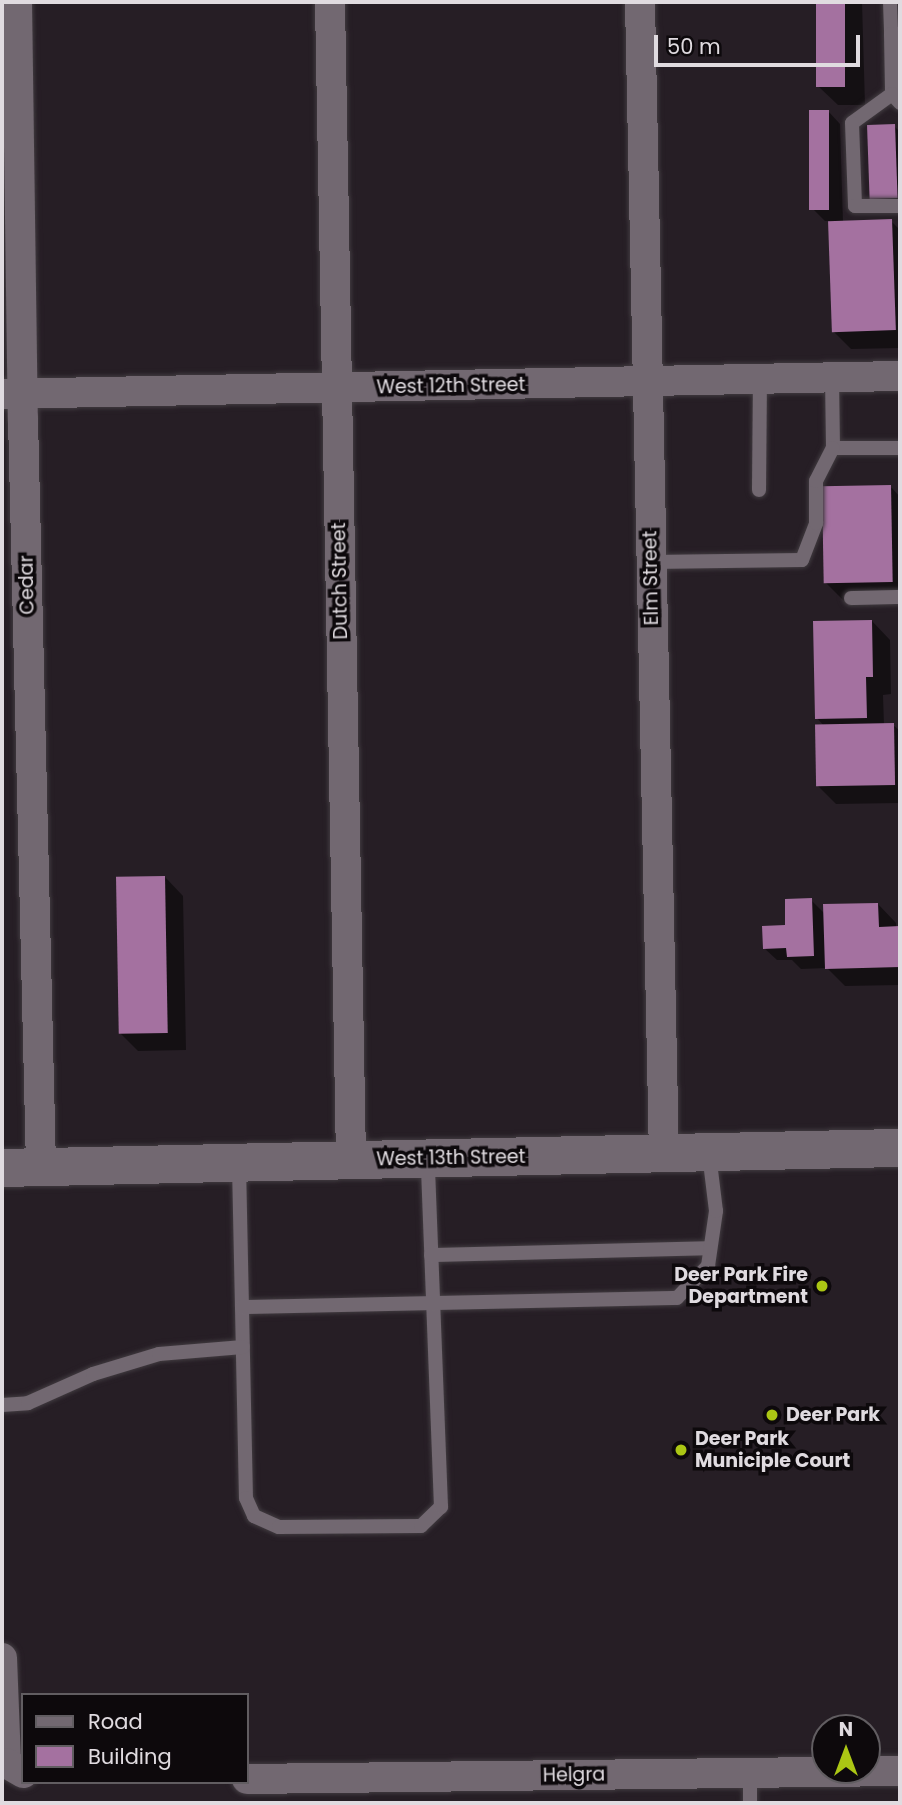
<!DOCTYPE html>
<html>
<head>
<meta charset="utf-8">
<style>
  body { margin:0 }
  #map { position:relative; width:902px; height:1805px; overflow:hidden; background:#261e25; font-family:Poppins,sans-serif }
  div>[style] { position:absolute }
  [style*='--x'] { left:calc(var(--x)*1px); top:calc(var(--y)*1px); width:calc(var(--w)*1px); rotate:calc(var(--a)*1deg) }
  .shadow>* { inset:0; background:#0007 }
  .building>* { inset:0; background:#a471a0; transform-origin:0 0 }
  .roads { filter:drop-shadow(0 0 2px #413b40) drop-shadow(0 0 2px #413b40) }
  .service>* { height:14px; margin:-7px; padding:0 7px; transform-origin:7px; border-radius:7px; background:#726871 }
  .minor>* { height:30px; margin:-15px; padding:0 15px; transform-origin:15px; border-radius:15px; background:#726871 }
  .secondary>* { height:38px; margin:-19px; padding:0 19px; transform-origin:19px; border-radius:19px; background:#726871 }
  .dots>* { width:19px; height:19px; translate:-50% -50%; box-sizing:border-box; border:4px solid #0d090c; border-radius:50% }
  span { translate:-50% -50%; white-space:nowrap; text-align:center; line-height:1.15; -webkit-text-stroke:7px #0d090c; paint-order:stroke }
  .street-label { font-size:19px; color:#e0dbe0 }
  .poi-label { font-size:19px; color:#e0dbe0; font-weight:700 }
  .right { translate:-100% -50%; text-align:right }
  .left { translate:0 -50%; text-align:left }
  .frame { position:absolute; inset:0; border:4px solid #e0dbe0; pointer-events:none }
  .legend { position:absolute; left:21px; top:1693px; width:228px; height:91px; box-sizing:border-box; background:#0d090c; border:2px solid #615d61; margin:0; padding:9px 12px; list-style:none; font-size:21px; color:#e0dbe0 }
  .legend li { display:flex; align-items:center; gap:14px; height:35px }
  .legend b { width:35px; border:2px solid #615d61 }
  .north { position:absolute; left:811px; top:1714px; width:70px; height:70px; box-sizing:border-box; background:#0d090c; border:2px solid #615d61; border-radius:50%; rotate:0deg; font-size:19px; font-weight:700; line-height:28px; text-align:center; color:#e0dbe0 }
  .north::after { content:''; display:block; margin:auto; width:24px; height:32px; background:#abc614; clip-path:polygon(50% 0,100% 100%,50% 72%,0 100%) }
  .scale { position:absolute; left:654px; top:35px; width:206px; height:32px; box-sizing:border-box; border:4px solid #e0dbe0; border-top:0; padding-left:9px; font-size:21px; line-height:24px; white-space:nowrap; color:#e0dbe0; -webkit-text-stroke:5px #0d090c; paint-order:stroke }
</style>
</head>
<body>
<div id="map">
  <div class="shadow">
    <div style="clip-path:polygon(817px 2px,862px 2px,865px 105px,838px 105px,819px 87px)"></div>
    <div style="clip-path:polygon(828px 111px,840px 124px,843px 222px,891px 221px,900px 230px,900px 348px,851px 349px,833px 331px,830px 221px,825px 221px,813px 209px)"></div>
    <div style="clip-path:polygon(894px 126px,900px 132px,900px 210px,882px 210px,870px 198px)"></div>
    <div style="clip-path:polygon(891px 487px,900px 497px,900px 600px,844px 601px,826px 583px)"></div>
    <div style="clip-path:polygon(872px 621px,890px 640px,891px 694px,883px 695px,884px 725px,893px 725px,900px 731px,900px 803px,836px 804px,818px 786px,824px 726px,817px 718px)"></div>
    <div style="clip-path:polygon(165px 877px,183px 896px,186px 1050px,138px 1051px,120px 1033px)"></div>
    <div style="clip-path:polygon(811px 900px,825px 914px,878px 904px,896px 923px,896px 928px,900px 928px,900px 985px,845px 986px,827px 968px,801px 969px,792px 960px,777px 960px,764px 948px)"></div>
  </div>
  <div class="building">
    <div style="left:816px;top:2px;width:29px;height:85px"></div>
    <div style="left:809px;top:110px;width:20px;height:100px"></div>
    <div style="left:895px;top:124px;width:74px;height:28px;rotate:88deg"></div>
    <div style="left:892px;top:219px;width:111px;height:64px;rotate:88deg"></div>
    <div style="left:891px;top:485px;width:97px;height:69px;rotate:89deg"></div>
    <div style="clip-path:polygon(872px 620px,873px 677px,866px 677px,867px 718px,815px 719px,813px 621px)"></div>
    <div style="left:894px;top:723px;width:62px;height:79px;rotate:89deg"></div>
    <div style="left:165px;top:876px;width:157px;height:49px;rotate:89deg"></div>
    <div style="clip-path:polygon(812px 898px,814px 956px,787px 957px,786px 948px,763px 949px,762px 926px,785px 925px,785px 899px)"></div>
    <div style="clip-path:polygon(878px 903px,879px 927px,900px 926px,900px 967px,825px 969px,823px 904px)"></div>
  </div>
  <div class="roads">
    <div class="service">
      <div style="--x:890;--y:2;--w:32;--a:88"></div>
      <div style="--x:900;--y:34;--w:9;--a:180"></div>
      <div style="--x:891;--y:34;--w:60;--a:89"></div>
      <div style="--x:892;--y:94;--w:12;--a:48"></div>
      <div style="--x:892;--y:94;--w:49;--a:144.1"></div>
      <div style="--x:852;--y:123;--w:83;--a:87.9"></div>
      <div style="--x:855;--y:206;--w:45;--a:0"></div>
      <div style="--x:832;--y:376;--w:72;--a:89.2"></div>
      <div style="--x:833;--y:448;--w:67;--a:0"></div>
      <div style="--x:759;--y:490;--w:111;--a:-89.5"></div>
      <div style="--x:651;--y:562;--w:151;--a:-0.8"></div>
      <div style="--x:802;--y:560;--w:40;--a:-69"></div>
      <div style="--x:816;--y:523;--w:42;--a:-90"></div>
      <div style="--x:816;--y:481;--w:37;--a:-63"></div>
      <div style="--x:851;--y:598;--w:49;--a:-1.2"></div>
      <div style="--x:239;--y:1165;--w:333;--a:88.8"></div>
      <div style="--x:246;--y:1498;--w:20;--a:66"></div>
      <div style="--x:254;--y:1516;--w:27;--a:24"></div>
      <div style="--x:279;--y:1527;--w:142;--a:-0.4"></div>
      <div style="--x:421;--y:1526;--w:28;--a:-44"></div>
      <div style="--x:441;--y:1507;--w:346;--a:-92.2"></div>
      <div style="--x:431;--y:1255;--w:279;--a:-1.4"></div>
      <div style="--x:242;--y:1307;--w:435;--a:-1.2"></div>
      <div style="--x:677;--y:1298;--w:45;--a:-45.9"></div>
      <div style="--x:708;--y:1266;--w:56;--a:-81.7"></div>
      <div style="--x:716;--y:1211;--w:57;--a:-97"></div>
      <div style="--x:2;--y:1405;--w:26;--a:-4"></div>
      <div style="--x:28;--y:1403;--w:71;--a:-24"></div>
      <div style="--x:93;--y:1374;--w:69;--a:-16.9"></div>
      <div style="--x:159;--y:1354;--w:84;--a:-4.8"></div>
      <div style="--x:750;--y:1773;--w:30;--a:90"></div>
    </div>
    <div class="minor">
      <div style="--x:17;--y:2;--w:417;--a:89.2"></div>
      <div style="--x:23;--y:419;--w:748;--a:88.62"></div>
      <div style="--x:330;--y:2;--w:1159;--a:88.96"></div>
      <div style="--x:640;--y:2;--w:1152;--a:88.81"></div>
      <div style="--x:2;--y:394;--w:898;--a:-1.15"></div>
      <div style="--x:2;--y:1658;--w:105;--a:87.8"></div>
      <div style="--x:6;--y:1763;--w:20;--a:30"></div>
      <div style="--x:247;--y:1779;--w:653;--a:-0.7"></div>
    </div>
    <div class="secondary">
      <div style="--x:2;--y:1168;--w:898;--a:-1.28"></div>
    </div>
  </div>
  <div class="dots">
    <div style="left:822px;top:1286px;background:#abc614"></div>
    <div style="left:772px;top:1415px;background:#abc614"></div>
    <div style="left:681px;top:1450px;background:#abc614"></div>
  </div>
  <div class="street-label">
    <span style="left:451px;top:386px;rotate:-1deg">West 12th Street</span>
    <span style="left:651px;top:578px;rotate:-91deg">Elm Street</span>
    <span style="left:340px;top:581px;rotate:-91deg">Dutch Street</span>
    <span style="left:27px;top:585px;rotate:-91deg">Cedar</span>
    <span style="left:451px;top:1158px;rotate:-1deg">West 13th Street</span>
    <span style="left:574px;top:1775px;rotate:-1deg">Helgra</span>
  </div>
  <div class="poi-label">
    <span class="right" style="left:808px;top:1286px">Deer Park Fire<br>Department</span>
    <span class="left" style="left:786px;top:1415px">Deer Park</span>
    <span class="left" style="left:695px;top:1450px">Deer Park<br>Municiple Court</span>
  </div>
  <div class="frame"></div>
  <ul class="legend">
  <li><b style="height:9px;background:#726871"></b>Road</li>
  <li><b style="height:19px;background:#a471a0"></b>Building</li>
  </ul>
  <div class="north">N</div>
  <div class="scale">50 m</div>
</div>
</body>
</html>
